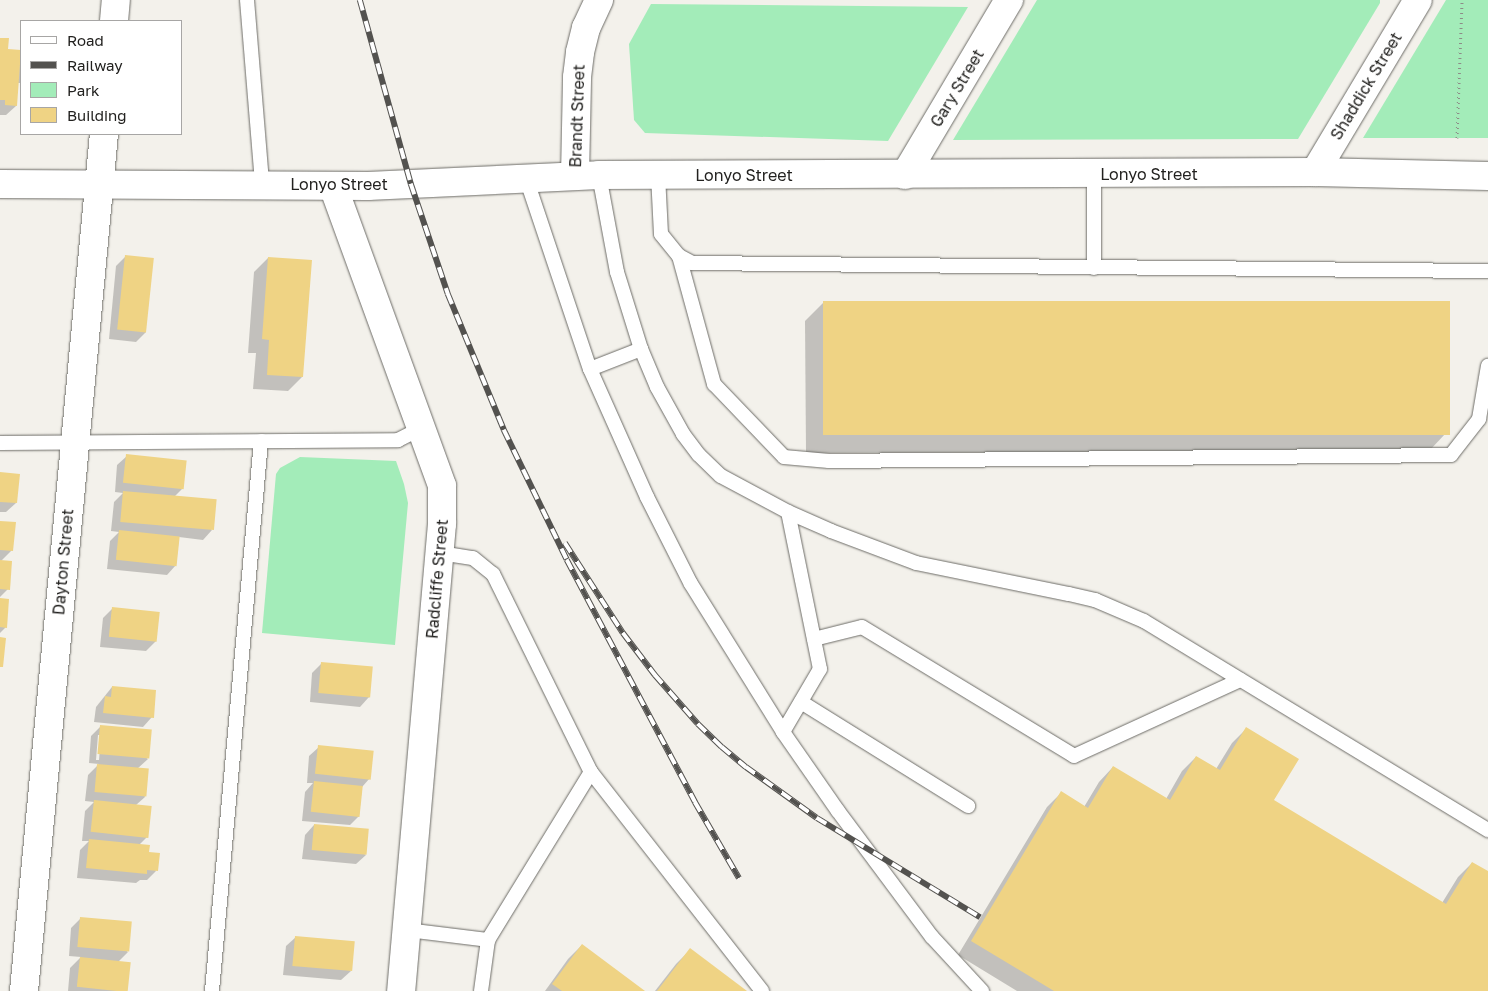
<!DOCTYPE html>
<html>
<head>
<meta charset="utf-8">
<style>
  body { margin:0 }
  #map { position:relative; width:1488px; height:991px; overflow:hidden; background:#f3f1eb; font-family:"Golos Text",sans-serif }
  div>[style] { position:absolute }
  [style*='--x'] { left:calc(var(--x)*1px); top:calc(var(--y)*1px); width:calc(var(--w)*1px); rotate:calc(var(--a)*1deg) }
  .green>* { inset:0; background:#a3ecb9 }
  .shadow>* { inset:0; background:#0003 }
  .building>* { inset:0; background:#efd384; transform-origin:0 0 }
  .path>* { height:3px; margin-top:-1.5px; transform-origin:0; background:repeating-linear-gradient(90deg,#8d8c87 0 1px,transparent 0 5px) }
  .roads { filter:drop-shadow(0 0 1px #6d6c67) drop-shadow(0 0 1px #6d6c67) }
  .service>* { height:14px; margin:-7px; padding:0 7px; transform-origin:7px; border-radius:7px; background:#fff }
  .minor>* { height:28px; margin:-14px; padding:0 14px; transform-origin:14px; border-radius:14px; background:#fff }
  .tertiary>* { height:28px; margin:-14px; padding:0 14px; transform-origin:14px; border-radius:14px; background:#fff }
  .rail>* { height:5.5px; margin-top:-2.75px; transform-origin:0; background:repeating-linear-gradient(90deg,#fff 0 11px,#53524f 0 22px); box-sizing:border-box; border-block:1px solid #53524f }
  span { translate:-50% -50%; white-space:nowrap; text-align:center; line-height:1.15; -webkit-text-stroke:4px #fff; paint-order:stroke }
  .street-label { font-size:16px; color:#22211f }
  .legend { position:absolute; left:20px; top:20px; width:162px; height:115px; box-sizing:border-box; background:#fff; border:1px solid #a7a6a5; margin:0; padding:6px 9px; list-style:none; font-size:15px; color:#22211f }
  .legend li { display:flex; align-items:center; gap:10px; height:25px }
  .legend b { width:25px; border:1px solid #a7a6a5 }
</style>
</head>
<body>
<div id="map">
  <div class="green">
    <div style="clip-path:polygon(1037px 0,1380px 0,1380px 3px,1298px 139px,953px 140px)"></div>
    <div style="clip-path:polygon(1446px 0,1488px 0,1488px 138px,1363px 138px)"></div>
    <div style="clip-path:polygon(651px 4px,968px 7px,888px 141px,645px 133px,634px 120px,629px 44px)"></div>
    <div style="clip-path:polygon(300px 457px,396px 461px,404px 484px,408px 503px,395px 645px,262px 633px,276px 474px,280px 468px)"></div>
  </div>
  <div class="shadow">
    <div style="clip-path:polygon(0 39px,7px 50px,21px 51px,21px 83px,18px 83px,16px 106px,6px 115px,0 115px)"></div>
    <div style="clip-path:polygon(125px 257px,146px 332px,136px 342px,109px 339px,116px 266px)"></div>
    <div style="clip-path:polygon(268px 258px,302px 377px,288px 391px,253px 389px,256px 353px,248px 353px,254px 272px)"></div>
    <div style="clip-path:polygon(824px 302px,1447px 432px,1429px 451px,806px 453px,805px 321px)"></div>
    <div style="clip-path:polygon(127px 456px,183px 488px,174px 497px,212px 530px,203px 540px,179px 537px,176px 565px,167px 575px,107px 569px,110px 541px,119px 532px,111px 531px,114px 502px,123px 493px,115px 492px,117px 465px)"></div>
    <div style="clip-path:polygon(0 473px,16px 503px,6px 512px,0 512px)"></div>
    <div style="clip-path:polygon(0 522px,12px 550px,1px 561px,8px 589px,0 597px)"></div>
    <div style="clip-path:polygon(0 600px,6px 627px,0 633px)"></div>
    <div style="clip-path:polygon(113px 608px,156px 641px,146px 651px,100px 647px,103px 618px)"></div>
    <div style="clip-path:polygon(322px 663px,369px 697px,360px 707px,310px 702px,312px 673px)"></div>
    <div style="clip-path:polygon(112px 687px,152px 717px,143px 727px,94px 722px,96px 707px)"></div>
    <div style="clip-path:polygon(evenodd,101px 726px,148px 759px,137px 769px,145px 797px,136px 805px,148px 836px,139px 845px,148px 853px,156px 871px,147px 880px,140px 880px,136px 883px,77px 878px,80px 850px,89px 841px,82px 841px,85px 811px,94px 802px,85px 801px,88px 775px,99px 764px,89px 763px,91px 736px,101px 726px,98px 735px,101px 735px,99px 760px,96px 760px,98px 735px)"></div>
    <div style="clip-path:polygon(1246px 729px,1272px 801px,1442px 903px,1458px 877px,1472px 863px,1488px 873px,1488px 991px,1017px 991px,958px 955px,1047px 807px,1061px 793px,1084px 807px,1099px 782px,1113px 767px,1166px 799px,1182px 771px,1196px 757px,1216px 769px,1232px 743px)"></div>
    <div style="clip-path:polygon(319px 747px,370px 778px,362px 787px,359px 816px,350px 825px,302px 821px,305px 792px,313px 783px,307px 783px,309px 756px)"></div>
    <div style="clip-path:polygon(314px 825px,366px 855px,356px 864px,302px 859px,305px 835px)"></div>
    <div style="clip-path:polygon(81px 918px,128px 952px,118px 962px,129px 963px,127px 991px,68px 991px,70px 968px,81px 957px,69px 956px,71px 928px)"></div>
    <div style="clip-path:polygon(296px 937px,351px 971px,341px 980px,283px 975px,286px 946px)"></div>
    <div style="clip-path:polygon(582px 945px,643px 991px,545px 991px,568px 959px)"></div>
    <div style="clip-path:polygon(690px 950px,745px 991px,655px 991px,676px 964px)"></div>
  </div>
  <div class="building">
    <div style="clip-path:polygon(0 38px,9px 38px,8px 49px,21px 50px,17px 106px,5px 105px,5px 100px,0 100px)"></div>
    <div style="left:125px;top:255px;width:29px;height:75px;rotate:6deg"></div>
    <div style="clip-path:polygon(268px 257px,312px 260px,303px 377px,267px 375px,269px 340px,262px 339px)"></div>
    <div style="left:823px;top:301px;width:627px;height:134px"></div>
    <div style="left:126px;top:454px;width:61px;height:29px;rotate:6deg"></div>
    <div style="clip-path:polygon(0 472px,20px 474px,17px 503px,0 502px)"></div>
    <div style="left:123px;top:491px;width:94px;height:31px;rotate:5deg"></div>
    <div style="clip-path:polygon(0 521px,16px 522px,13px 551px,0 550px)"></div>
    <div style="left:119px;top:530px;width:61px;height:30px;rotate:6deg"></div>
    <div style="clip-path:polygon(0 560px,12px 561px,10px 590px,0 589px)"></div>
    <div style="clip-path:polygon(0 598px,9px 599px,7px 628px,0 627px)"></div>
    <div style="left:112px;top:607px;width:48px;height:30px;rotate:6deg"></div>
    <div style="clip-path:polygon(0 637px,6px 638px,3px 667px,0 667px)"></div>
    <div style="left:321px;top:662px;width:52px;height:31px;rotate:5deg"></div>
    <div style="clip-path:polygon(112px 686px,156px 690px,154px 718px,103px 713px,105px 696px,111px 697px)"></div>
    <div style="left:100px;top:725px;width:52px;height:29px;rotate:5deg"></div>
    <div style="clip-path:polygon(1246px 727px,1299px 759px,1274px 800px,1446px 904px,1472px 862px,1488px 871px,1488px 991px,1054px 991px,971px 941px,1061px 791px,1088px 808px,1113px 766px,1170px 800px,1196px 756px,1220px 770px)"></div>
    <div style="left:318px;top:745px;width:56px;height:29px;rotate:6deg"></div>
    <div style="left:97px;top:764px;width:52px;height:28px;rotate:5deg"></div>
    <div style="left:314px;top:781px;width:49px;height:31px;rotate:6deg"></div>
    <div style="left:94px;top:800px;width:58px;height:32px;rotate:6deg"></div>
    <div style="left:314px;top:824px;width:55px;height:26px;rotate:5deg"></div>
    <div style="clip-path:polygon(89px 839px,150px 845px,149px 852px,160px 853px,158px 871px,147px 870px,147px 874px,86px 868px)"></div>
    <div style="left:80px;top:917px;width:52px;height:30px;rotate:5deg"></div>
    <div style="left:295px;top:936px;width:60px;height:30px;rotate:5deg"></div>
    <div style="clip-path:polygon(582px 944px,645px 991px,562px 991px,552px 984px)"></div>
    <div style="clip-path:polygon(690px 948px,747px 991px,657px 991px)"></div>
    <div style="left:80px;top:957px;width:51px;height:30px;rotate:6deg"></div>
  </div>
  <div class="path">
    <div style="--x:1457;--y:138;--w:138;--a:-87.9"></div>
  </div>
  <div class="roads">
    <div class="service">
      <div style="--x:247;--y:0;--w:185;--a:85.3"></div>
      <div style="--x:1094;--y:174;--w:94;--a:90"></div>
      <div style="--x:599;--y:175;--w:99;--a:79.5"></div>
      <div style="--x:617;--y:272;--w:81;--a:72.7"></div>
      <div style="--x:641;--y:349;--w:41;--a:67.2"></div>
      <div style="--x:657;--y:387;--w:54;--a:61"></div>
      <div style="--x:683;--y:434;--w:26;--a:53"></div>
      <div style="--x:699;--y:455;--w:30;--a:44"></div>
      <div style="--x:721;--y:476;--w:76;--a:28.2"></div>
      <div style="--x:788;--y:512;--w:47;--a:23.8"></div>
      <div style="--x:831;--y:531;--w:91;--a:20.6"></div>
      <div style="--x:916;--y:563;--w:156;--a:11.5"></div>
      <div style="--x:1069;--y:594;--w:27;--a:13"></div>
      <div style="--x:1095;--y:600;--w:53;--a:23.2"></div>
      <div style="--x:1144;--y:621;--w:403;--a:31.3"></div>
      <div style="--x:658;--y:175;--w:59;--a:87.1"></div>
      <div style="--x:661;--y:234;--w:28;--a:51"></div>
      <div style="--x:679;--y:256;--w:15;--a:28"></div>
      <div style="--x:692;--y:263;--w:796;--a:0.58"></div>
      <div style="--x:526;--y:178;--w:201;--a:71.5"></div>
      <div style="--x:590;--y:369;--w:140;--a:66"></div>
      <div style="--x:647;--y:497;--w:97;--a:63.2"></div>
      <div style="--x:691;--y:584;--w:174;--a:58.1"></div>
      <div style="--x:783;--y:732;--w:96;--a:55.2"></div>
      <div style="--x:838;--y:811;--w:157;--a:53.3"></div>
      <div style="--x:932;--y:937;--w:74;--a:47.2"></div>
      <div style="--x:679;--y:256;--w:133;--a:74.7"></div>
      <div style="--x:714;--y:384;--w:101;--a:46.2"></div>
      <div style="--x:784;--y:457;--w:45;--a:5.1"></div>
      <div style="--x:829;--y:461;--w:622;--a:-0.55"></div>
      <div style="--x:1451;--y:455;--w:46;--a:-52.1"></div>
      <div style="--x:1479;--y:419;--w:54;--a:-80.4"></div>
      <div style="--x:590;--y:369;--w:55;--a:-21.4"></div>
      <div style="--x:0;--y:443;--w:398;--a:-0.4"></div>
      <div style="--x:398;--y:440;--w:25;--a:-27"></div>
      <div style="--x:440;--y:553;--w:33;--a:9"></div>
      <div style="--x:473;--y:558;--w:26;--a:39"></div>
      <div style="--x:493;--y:574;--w:221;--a:63.7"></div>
      <div style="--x:591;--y:772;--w:278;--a:52"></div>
      <div style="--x:814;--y:639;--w:49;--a:-14"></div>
      <div style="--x:862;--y:627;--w:248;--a:31.3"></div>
      <div style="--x:1074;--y:756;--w:183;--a:-24.6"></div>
      <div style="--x:801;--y:702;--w:197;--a:31.9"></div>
      <div style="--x:783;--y:732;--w:73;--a:-59.6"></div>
      <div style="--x:820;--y:669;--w:160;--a:-101.5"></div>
      <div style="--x:407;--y:930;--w:82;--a:7"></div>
      <div style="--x:488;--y:940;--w:197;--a:-58.5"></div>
      <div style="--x:212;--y:991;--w:552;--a:-84.91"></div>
      <div style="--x:481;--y:991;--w:51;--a:-82.2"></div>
    </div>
    <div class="minor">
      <div style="--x:114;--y:21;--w:21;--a:-85"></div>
      <div style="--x:1315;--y:172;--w:200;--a:-59.1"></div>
      <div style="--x:905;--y:175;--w:204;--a:-59.3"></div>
      <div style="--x:575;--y:176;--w:99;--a:-88.8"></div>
      <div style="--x:577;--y:77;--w:25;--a:-83"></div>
      <div style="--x:580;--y:52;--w:25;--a:-76"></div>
      <div style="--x:586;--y:28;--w:31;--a:-65"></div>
      <div style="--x:333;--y:186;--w:319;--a:70"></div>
      <div style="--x:442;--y:486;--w:38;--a:90"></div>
      <div style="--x:442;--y:524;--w:469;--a:95"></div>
      <div style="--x:24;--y:991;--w:861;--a:-84.67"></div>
    </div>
    <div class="tertiary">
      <div style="--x:0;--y:184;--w:368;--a:0.3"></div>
      <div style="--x:368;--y:186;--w:231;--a:-2.7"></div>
      <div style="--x:599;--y:175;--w:716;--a:-0.24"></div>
      <div style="--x:1315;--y:172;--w:173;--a:1.3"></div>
    </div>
  </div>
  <div class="rail">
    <div style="--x:360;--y:0;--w:191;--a:74.5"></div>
    <div style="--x:411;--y:184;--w:116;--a:71.4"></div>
    <div style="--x:448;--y:294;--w:147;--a:67.6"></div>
    <div style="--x:504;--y:430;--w:144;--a:64.1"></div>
    <div style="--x:567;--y:560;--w:274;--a:62.1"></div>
    <div style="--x:695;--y:802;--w:88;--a:59.9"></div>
    <div style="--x:565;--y:543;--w:107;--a:57.2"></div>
    <div style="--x:623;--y:633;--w:53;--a:52.7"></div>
    <div style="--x:655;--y:675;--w:65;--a:48.7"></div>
    <div style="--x:698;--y:724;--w:33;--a:44"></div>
    <div style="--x:722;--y:747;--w:31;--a:40"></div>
    <div style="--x:746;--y:767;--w:87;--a:35.7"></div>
    <div style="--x:817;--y:818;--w:191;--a:31.3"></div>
  </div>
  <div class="street-label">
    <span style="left:1366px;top:86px;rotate:-59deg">Shaddick Street</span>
    <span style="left:957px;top:88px;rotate:-59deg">Gary Street</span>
    <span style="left:577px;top:116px;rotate:-88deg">Brandt Street</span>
    <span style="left:1149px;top:174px">Lonyo Street</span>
    <span style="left:744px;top:175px">Lonyo Street</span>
    <span style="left:339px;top:184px">Lonyo Street</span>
    <span style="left:63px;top:562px;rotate:-85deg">Dayton Street</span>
    <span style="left:437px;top:579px;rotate:-85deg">Radcliffe Street</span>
  </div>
  <ul class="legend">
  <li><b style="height:6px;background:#fff"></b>Road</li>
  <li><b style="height:6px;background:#53524f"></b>Railway</li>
  <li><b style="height:14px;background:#a3ecb9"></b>Park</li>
  <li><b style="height:14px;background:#efd384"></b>Building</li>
  </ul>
</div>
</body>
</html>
